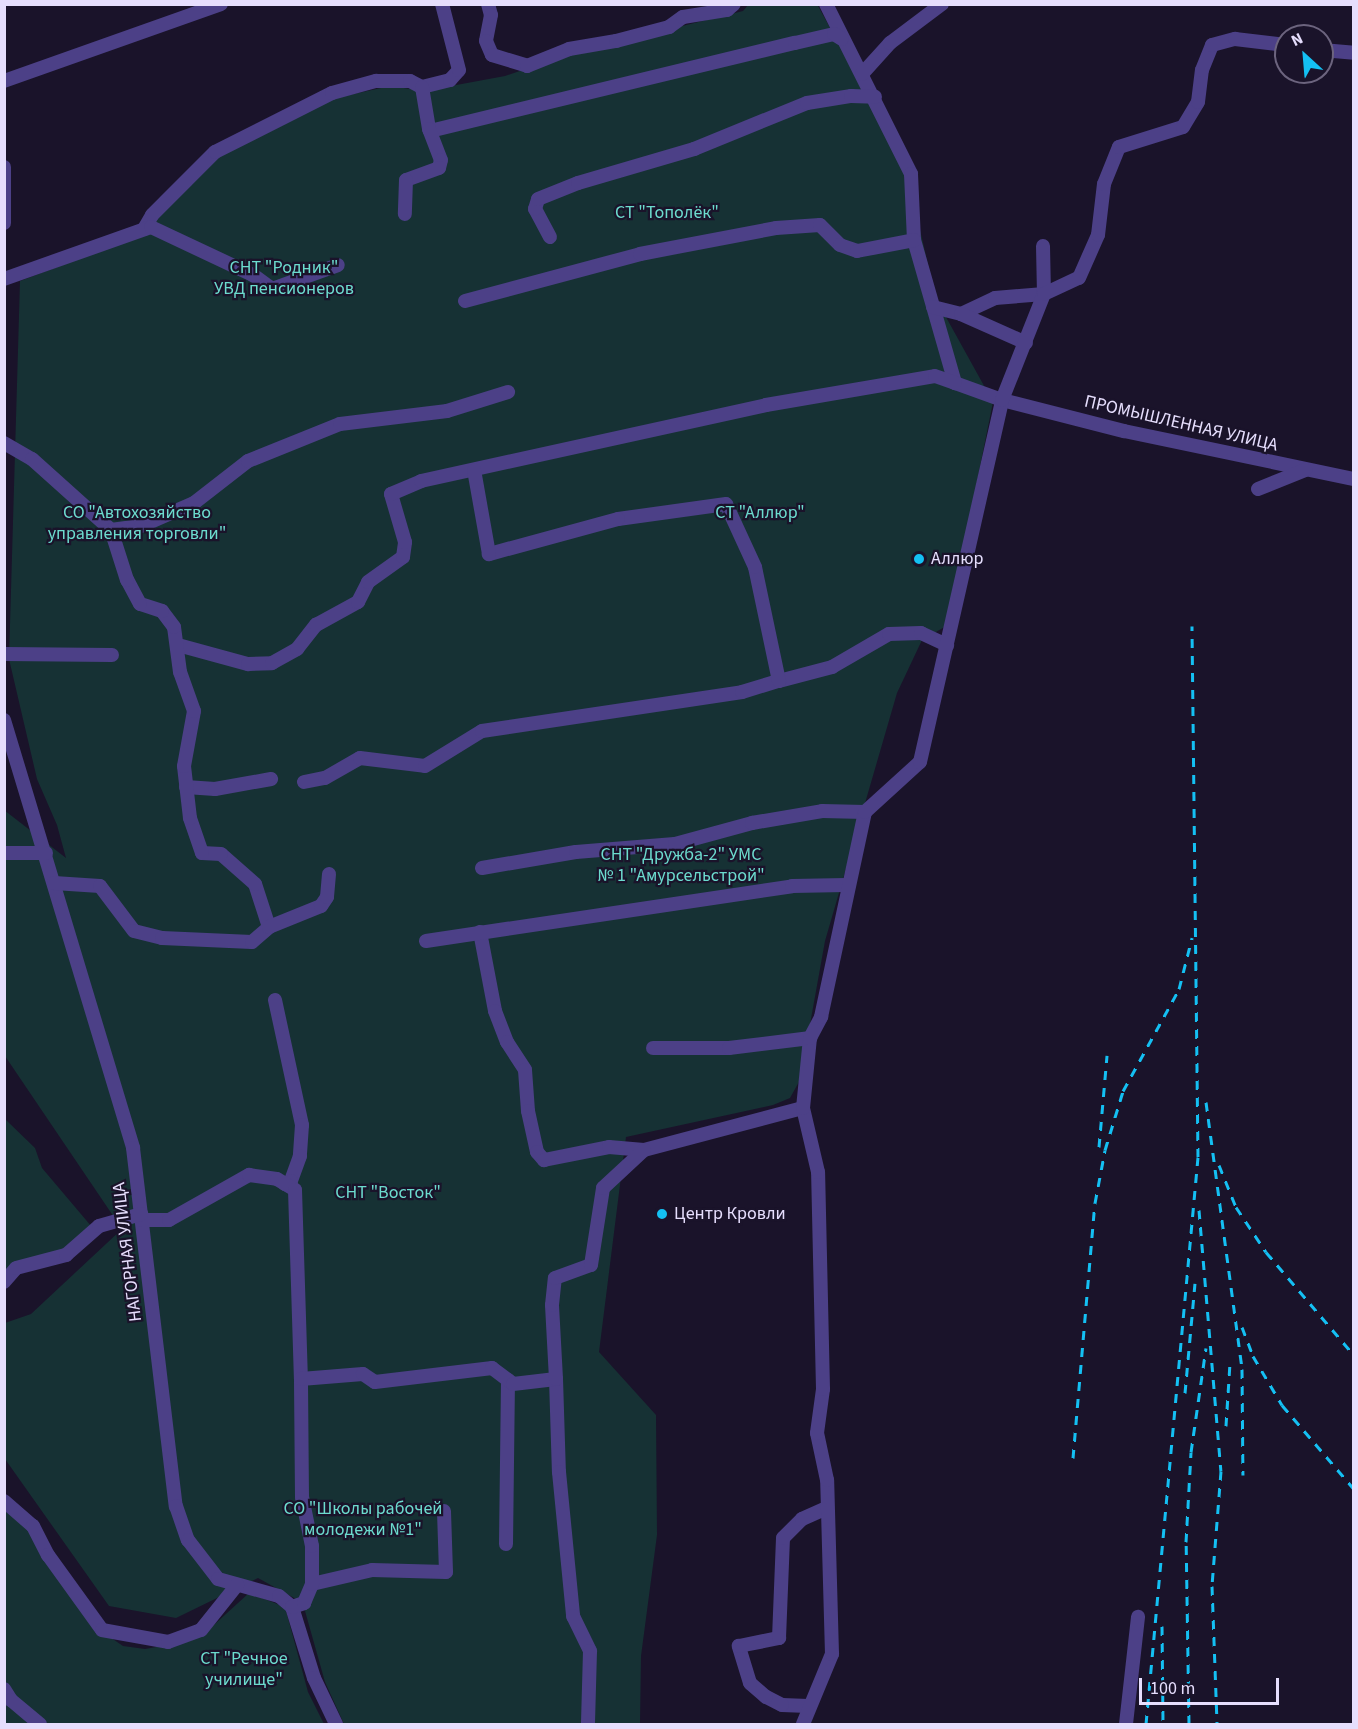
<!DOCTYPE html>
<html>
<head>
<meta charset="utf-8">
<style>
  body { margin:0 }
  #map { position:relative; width:1358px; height:1729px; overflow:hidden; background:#1a132a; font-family:"Source Sans 3",sans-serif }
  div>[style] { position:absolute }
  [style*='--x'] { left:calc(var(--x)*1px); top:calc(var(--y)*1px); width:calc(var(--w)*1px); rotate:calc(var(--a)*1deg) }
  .green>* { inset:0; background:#163134 }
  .minor>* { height:14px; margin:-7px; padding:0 7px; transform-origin:7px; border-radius:7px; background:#4c4087 }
  .rail>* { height:3px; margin-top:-1.5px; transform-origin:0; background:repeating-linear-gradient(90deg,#14c0f3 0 9px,transparent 0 17px) }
  .dots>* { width:16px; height:16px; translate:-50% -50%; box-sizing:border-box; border:3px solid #1a132a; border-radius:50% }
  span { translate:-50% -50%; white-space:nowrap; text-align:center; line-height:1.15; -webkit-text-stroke:4.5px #1a132a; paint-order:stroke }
  .park-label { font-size:18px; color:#6cdbce }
  .street-label { font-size:18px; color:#e6defd }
  .poi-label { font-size:18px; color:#e6defd }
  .left { translate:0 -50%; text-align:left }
  .frame { position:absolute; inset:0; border:6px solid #e6defd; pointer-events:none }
  .north { position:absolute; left:1274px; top:24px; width:60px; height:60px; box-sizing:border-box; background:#1a132a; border:2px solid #6c647e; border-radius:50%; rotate:334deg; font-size:16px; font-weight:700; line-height:24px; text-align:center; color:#e6defd }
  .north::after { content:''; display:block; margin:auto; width:21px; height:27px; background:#14c0f3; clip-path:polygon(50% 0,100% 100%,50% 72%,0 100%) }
  .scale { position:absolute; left:1139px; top:1678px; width:140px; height:27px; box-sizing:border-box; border:3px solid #e6defd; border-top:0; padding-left:8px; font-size:18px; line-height:21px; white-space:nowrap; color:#e6defd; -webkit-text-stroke:4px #1a132a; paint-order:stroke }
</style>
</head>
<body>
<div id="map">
  <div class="green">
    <div style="clip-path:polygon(817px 4px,905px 165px,936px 299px,993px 402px,948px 625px,922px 640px,897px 693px,825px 941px,800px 1080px,790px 1098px,773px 1105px,626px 1137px,599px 1352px,656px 1415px,657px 1535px,641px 1656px,640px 1724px,344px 1724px,325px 1682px,305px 1611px,296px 1599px,258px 1578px,176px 1618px,109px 1606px,5px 1459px,5px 1323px,31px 1314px,122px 1229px,5px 1056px,4px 810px,66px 858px,57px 825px,37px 779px,9px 659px,20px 281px,127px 241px,215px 156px,331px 99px,390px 86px,424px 91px,505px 76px,573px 53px,743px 11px,748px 5px)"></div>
    <div style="clip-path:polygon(5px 1119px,35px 1148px,42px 1168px,97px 1233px,21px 1270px,5px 1287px)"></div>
    <div style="clip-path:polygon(4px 1504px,27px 1524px,101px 1631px,123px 1646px,145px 1649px,190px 1641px,205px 1633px,249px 1593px,285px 1607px,308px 1692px,324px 1724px,5px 1724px)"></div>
  </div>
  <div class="minor">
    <div style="--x:488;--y:4;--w:11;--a:75"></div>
    <div style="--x:491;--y:15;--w:26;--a:101"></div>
    <div style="--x:486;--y:41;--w:15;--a:67"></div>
    <div style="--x:492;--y:55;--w:37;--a:17"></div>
    <div style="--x:527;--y:66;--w:45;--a:-22"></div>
    <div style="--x:569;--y:49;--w:48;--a:-9.7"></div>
    <div style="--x:616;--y:41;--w:55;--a:-14.8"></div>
    <div style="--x:669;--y:27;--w:17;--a:-36"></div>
    <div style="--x:683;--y:17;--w:45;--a:-9"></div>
    <div style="--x:727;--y:10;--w:9;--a:-41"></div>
    <div style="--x:826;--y:4;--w:190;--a:63.4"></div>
    <div style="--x:911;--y:174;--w:66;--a:87.4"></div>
    <div style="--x:914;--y:240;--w:149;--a:74"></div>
    <div style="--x:955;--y:383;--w:50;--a:19.9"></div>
    <div style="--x:1002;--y:400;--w:126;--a:14.3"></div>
    <div style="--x:1124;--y:431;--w:235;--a:11.8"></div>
    <div style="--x:1322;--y:50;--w:32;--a:5"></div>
    <div style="--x:862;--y:74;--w:42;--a:-47.9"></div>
    <div style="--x:890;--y:43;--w:65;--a:-36.9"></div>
    <div style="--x:4;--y:81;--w:230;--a:-19.5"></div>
    <div style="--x:422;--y:87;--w:29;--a:-14"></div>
    <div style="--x:450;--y:80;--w:13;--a:-48"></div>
    <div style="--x:459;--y:70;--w:68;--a:-104.4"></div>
    <div style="--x:430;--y:131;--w:375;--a:-13.6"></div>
    <div style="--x:795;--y:43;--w:40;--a:-13"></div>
    <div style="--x:834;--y:34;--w:9;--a:32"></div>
    <div style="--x:4;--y:167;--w:56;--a:90"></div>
    <div style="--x:144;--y:229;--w:16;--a:-60"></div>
    <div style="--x:152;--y:215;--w:89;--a:-45"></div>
    <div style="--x:215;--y:152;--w:131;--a:-26.8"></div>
    <div style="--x:332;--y:93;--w:46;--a:-15.3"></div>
    <div style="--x:376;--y:81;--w:34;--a:0"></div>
    <div style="--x:410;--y:81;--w:13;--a:27"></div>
    <div style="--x:422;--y:87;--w:43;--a:80.5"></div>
    <div style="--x:429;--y:129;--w:33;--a:69"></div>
    <div style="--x:441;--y:160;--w:8;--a:104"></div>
    <div style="--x:439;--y:168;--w:35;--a:160"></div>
    <div style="--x:406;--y:180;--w:34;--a:92"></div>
    <div style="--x:550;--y:237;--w:32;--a:-118"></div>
    <div style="--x:535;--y:209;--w:10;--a:-73"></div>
    <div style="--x:538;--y:199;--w:43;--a:-21.8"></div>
    <div style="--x:578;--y:183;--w:121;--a:-16.3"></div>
    <div style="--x:694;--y:149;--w:122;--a:-22.2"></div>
    <div style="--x:807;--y:103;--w:45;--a:-9"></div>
    <div style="--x:851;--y:96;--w:24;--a:2"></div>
    <div style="--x:4;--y:279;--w:156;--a:-19.5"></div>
    <div style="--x:151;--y:227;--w:113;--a:25.2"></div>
    <div style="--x:253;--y:275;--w:24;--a:36"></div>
    <div style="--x:272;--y:289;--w:70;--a:-20"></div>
    <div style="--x:465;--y:301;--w:181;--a:-15"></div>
    <div style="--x:640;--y:254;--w:138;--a:-10.8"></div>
    <div style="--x:776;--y:228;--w:44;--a:-3.9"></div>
    <div style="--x:820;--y:225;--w:28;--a:45"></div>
    <div style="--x:840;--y:245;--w:18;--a:19"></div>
    <div style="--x:857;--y:251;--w:58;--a:-10.9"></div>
    <div style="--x:933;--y:307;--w:29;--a:14"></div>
    <div style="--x:961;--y:314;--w:38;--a:-25"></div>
    <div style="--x:995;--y:298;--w:49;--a:-4.7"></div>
    <div style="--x:1044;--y:294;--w:48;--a:-91.2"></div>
    <div style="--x:961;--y:314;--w:71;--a:24"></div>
    <div style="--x:4;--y:443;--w:32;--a:30"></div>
    <div style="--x:32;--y:459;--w:106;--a:41.9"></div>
    <div style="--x:111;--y:530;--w:30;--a:-8"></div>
    <div style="--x:141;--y:526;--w:58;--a:-23.5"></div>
    <div style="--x:194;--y:503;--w:68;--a:-37.9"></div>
    <div style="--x:248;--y:461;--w:99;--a:-21.9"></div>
    <div style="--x:340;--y:424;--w:108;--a:-6.9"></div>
    <div style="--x:447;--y:411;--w:64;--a:-17.3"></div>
    <div style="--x:1258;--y:489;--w:51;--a:-22"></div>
    <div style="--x:178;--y:645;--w:73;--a:15.2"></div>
    <div style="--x:248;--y:664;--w:24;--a:-2"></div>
    <div style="--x:272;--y:663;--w:29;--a:-29"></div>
    <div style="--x:297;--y:649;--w:31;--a:-52"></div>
    <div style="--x:316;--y:625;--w:48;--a:-28.7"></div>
    <div style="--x:358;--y:602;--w:22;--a:-63"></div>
    <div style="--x:368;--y:582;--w:43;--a:-35.5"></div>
    <div style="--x:403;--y:557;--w:15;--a:-82"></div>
    <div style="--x:405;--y:542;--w:50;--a:-106.3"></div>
    <div style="--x:391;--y:494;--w:33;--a:-23"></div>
    <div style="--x:421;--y:481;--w:353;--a:-12.4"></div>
    <div style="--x:766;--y:405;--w:171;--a:-9.7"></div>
    <div style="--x:935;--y:376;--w:21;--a:19"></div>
    <div style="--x:4;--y:654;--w:108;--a:0.5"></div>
    <div style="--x:779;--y:681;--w:55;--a:-14.8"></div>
    <div style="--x:832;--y:667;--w:66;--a:-30.1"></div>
    <div style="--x:889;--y:634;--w:32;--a:-2"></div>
    <div style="--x:921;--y:633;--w:29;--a:25"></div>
    <div style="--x:4;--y:720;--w:447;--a:73.2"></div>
    <div style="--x:133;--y:1148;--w:361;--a:83.2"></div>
    <div style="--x:176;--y:1506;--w:36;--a:71"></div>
    <div style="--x:188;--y:1540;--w:49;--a:52.4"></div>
    <div style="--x:218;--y:1579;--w:63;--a:15.6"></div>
    <div style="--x:279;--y:1596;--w:17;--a:40"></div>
    <div style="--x:292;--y:1607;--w:74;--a:72.8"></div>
    <div style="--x:314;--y:1678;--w:51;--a:64.4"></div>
    <div style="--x:304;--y:782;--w:21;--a:-11"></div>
    <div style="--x:325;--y:778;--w:40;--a:-29.7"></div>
    <div style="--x:360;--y:758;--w:65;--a:7"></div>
    <div style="--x:425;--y:766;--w:67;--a:-31.6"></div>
    <div style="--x:482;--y:731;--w:263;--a:-8.5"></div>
    <div style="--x:742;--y:692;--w:39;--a:-17"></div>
    <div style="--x:779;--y:681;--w:116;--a:-101.9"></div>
    <div style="--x:755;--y:567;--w:69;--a:-114.7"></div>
    <div style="--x:726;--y:504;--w:109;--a:172.1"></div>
    <div style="--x:618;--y:519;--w:134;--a:164.8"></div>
    <div style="--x:489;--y:554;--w:85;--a:-100.1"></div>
    <div style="--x:186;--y:787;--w:29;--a:4"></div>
    <div style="--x:215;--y:789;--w:57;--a:-10.1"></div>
    <div style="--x:4;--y:853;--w:42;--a:0"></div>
    <div style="--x:482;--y:868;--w:95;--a:-9.7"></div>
    <div style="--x:576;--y:852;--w:99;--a:-4.6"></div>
    <div style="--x:675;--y:844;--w:80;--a:-15.3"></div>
    <div style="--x:752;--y:823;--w:71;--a:-9.7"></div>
    <div style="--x:822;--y:811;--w:43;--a:1.3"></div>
    <div style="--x:54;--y:883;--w:46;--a:3.7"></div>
    <div style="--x:100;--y:886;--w:56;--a:52.9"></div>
    <div style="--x:134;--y:931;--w:29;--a:14"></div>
    <div style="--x:162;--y:938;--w:90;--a:2.5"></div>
    <div style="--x:252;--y:942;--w:23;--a:-41"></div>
    <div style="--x:269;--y:927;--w:45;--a:-108"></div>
    <div style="--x:255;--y:884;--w:45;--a:-138.6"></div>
    <div style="--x:221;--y:854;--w:19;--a:-177"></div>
    <div style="--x:202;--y:853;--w:37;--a:-109"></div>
    <div style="--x:190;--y:818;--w:52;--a:-96.6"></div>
    <div style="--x:184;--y:766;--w:56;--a:-79.7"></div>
    <div style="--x:194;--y:711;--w:41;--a:-109.7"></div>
    <div style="--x:180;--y:672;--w:45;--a:-97.6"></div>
    <div style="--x:174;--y:627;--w:20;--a:-127"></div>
    <div style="--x:162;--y:611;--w:23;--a:-162"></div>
    <div style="--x:140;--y:604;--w:27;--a:-118"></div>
    <div style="--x:127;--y:580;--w:52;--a:-107.7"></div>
    <div style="--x:269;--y:927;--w:56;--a:-22"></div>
    <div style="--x:321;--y:906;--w:11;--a:-56"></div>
    <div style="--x:327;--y:897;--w:23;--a:-85"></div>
    <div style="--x:480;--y:932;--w:80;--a:79.2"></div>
    <div style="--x:495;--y:1011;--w:33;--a:69"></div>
    <div style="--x:507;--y:1042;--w:33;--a:57"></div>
    <div style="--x:525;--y:1070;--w:41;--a:85.8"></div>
    <div style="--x:528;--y:1111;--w:42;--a:77.6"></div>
    <div style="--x:537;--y:1152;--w:11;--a:49"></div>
    <div style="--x:544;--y:1160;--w:66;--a:-11.3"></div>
    <div style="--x:609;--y:1147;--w:35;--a:5"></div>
    <div style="--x:644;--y:1150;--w:164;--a:-14.8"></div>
    <div style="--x:426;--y:941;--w:370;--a:-8.5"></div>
    <div style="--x:792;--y:886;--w:54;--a:-1.1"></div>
    <div style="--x:275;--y:1000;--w:128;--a:77.8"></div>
    <div style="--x:302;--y:1125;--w:31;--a:94"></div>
    <div style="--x:300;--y:1156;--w:27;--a:110"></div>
    <div style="--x:291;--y:1181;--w:7;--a:153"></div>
    <div style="--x:653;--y:1048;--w:76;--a:0"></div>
    <div style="--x:729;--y:1048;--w:82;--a:-7"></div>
    <div style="--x:142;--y:1220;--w:27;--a:0"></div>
    <div style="--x:169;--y:1220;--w:92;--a:-29.4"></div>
    <div style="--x:249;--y:1175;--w:28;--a:8"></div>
    <div style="--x:277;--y:1179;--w:21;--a:31"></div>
    <div style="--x:295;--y:1190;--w:189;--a:88.2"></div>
    <div style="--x:4;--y:1282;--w:18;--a:-49"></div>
    <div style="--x:16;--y:1268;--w:52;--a:-14.6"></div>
    <div style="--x:66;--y:1255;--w:44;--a:-41.3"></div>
    <div style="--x:99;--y:1226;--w:44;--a:-15.9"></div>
    <div style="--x:556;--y:1379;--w:93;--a:88.2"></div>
    <div style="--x:559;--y:1472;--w:145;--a:84.4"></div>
    <div style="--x:573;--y:1616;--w:39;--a:64"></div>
    <div style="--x:590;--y:1651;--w:73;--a:91.6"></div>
    <div style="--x:4;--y:1501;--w:38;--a:41"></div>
    <div style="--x:33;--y:1526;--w:33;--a:63"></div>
    <div style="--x:48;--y:1555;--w:92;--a:54.2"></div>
    <div style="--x:102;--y:1630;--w:67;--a:10.3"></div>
    <div style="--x:168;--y:1642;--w:35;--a:-20"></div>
    <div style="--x:201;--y:1630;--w:58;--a:-51.3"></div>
    <div style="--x:506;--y:1544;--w:164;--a:-89.3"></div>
    <div style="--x:312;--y:1584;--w:62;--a:-13.1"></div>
    <div style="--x:372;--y:1570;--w:74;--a:1.5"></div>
    <div style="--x:446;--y:1572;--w:61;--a:-91.9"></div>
    <div style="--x:292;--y:1607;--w:13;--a:-18"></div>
    <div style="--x:304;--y:1603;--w:21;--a:-67"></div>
    <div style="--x:312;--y:1584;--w:38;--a:-90"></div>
    <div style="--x:312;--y:1546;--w:50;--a:-101.5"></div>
    <div style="--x:302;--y:1497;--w:118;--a:-90.5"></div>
    <div style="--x:301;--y:1379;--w:62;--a:-4.6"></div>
    <div style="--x:363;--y:1374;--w:14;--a:34"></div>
    <div style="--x:375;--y:1382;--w:118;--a:-6.8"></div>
    <div style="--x:492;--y:1368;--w:26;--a:37"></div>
    <div style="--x:513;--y:1384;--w:43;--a:-6.6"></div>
    <div style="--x:556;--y:1379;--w:74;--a:-93.1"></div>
    <div style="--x:552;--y:1305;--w:27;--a:-84"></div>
    <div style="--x:555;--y:1278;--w:38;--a:-20"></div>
    <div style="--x:591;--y:1265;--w:78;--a:-81.1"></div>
    <div style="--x:603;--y:1188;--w:56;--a:-42.8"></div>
    <div style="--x:4;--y:1689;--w:13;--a:58"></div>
    <div style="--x:11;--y:1700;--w:38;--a:40"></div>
    <div style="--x:808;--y:1706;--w:26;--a:-178"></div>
    <div style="--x:782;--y:1705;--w:18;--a:-153"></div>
    <div style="--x:766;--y:1697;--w:21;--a:-139"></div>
    <div style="--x:750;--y:1683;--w:39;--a:-107"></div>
    <div style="--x:739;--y:1646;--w:41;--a:-11.3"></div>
    <div style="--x:779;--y:1638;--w:100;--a:-87.7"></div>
    <div style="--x:783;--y:1538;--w:27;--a:-45"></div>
    <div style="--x:802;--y:1519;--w:27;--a:-24"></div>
    <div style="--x:803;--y:1724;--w:76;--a:-67.5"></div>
    <div style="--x:832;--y:1654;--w:174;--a:-91.6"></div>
    <div style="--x:827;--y:1480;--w:48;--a:-102"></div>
    <div style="--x:817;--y:1433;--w:44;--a:-82.2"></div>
    <div style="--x:823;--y:1389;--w:217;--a:-91.3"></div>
    <div style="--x:818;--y:1172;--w:66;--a:-103.2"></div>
    <div style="--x:803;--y:1108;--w:70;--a:-84.3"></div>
    <div style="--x:810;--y:1038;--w:24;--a:-62"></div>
    <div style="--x:821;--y:1017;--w:210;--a:-77.9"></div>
    <div style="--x:865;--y:812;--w:74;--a:-42.3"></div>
    <div style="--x:920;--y:762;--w:371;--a:-77.2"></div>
    <div style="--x:1002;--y:400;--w:114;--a:-68.4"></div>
    <div style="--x:1044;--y:294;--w:38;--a:-25"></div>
    <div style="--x:1079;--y:278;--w:47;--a:-66.2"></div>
    <div style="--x:1098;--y:235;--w:51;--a:-83.3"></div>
    <div style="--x:1104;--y:184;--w:40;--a:-68"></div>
    <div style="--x:1119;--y:147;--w:67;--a:-17.4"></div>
    <div style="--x:1183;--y:127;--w:29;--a:-59"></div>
    <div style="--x:1198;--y:102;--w:32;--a:-83"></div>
    <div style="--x:1202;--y:70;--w:27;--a:-68"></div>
    <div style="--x:1212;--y:45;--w:24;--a:-15"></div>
    <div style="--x:1235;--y:39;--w:51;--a:6.7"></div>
    <div style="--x:1126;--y:1724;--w:108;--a:-83.6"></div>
  </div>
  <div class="rail">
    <div style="--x:1206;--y:1102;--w:269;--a:82.3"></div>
    <div style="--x:1242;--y:1369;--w:106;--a:89.5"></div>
    <div style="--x:1099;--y:1147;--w:92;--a:-85"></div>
    <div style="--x:1219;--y:1165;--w:45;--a:68"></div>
    <div style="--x:1236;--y:1207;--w:54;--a:56.3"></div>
    <div style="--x:1266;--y:1252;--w:135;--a:49.5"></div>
    <div style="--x:1199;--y:1210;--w:262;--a:85.2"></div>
    <div style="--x:1221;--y:1471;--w:115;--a:94.5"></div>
    <div style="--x:1212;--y:1586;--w:138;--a:87.9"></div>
    <div style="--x:1242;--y:1327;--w:31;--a:69"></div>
    <div style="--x:1253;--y:1356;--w:57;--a:59.4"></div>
    <div style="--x:1282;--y:1405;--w:111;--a:49.4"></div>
    <div style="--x:1185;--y:1393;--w:110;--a:-84.8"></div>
    <div style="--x:1226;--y:1426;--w:64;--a:-86.4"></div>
    <div style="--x:1073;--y:1458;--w:256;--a:-85.1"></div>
    <div style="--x:1095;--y:1203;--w:54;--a:-79.3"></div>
    <div style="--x:1105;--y:1150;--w:62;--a:-73"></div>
    <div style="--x:1123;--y:1091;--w:116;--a:-61.2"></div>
    <div style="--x:1179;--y:989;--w:53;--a:-75.7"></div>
    <div style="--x:1162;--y:1626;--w:98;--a:89.4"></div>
    <div style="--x:1146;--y:1724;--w:569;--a:-84.76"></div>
    <div style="--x:1198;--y:1157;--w:531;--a:-90.65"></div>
    <div style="--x:1189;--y:1724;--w:182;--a:-90.9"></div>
    <div style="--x:1186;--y:1542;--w:90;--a:-86.8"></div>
    <div style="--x:1191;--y:1452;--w:105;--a:-81.8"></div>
  </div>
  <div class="dots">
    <div style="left:919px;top:559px;background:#14c0f3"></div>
    <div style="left:662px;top:1214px;background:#14c0f3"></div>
  </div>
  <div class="park-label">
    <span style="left:667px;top:213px">СТ "Тополёк"</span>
    <span style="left:284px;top:279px">СНТ "Родник"<br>УВД пенсионеров</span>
    <span style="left:760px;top:513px">СТ "Аллюр"</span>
    <span style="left:137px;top:524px">СО "Автохозяйство<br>управления торговли"</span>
    <span style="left:681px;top:866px">СНТ "Дружба-2" УМС<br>№ 1 "Амурсельстрой"</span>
    <span style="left:388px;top:1193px">СНТ "Восток"</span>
    <span style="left:363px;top:1520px">СО "Школы рабочей<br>молодежи №1"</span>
    <span style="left:244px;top:1670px">СТ "Речное<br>училище"</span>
  </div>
  <div class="street-label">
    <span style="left:1181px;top:424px;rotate:13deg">ПРОМЫШЛЕННАЯ УЛИЦА</span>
    <span style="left:128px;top:1252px;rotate:-97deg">НАГОРНАЯ УЛИЦА</span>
  </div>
  <div class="poi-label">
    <span class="left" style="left:931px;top:559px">Аллюр</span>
    <span class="left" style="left:674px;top:1214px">Центр Кровли</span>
  </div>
  <div class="frame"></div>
  <div class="north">N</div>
  <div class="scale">100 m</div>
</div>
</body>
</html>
